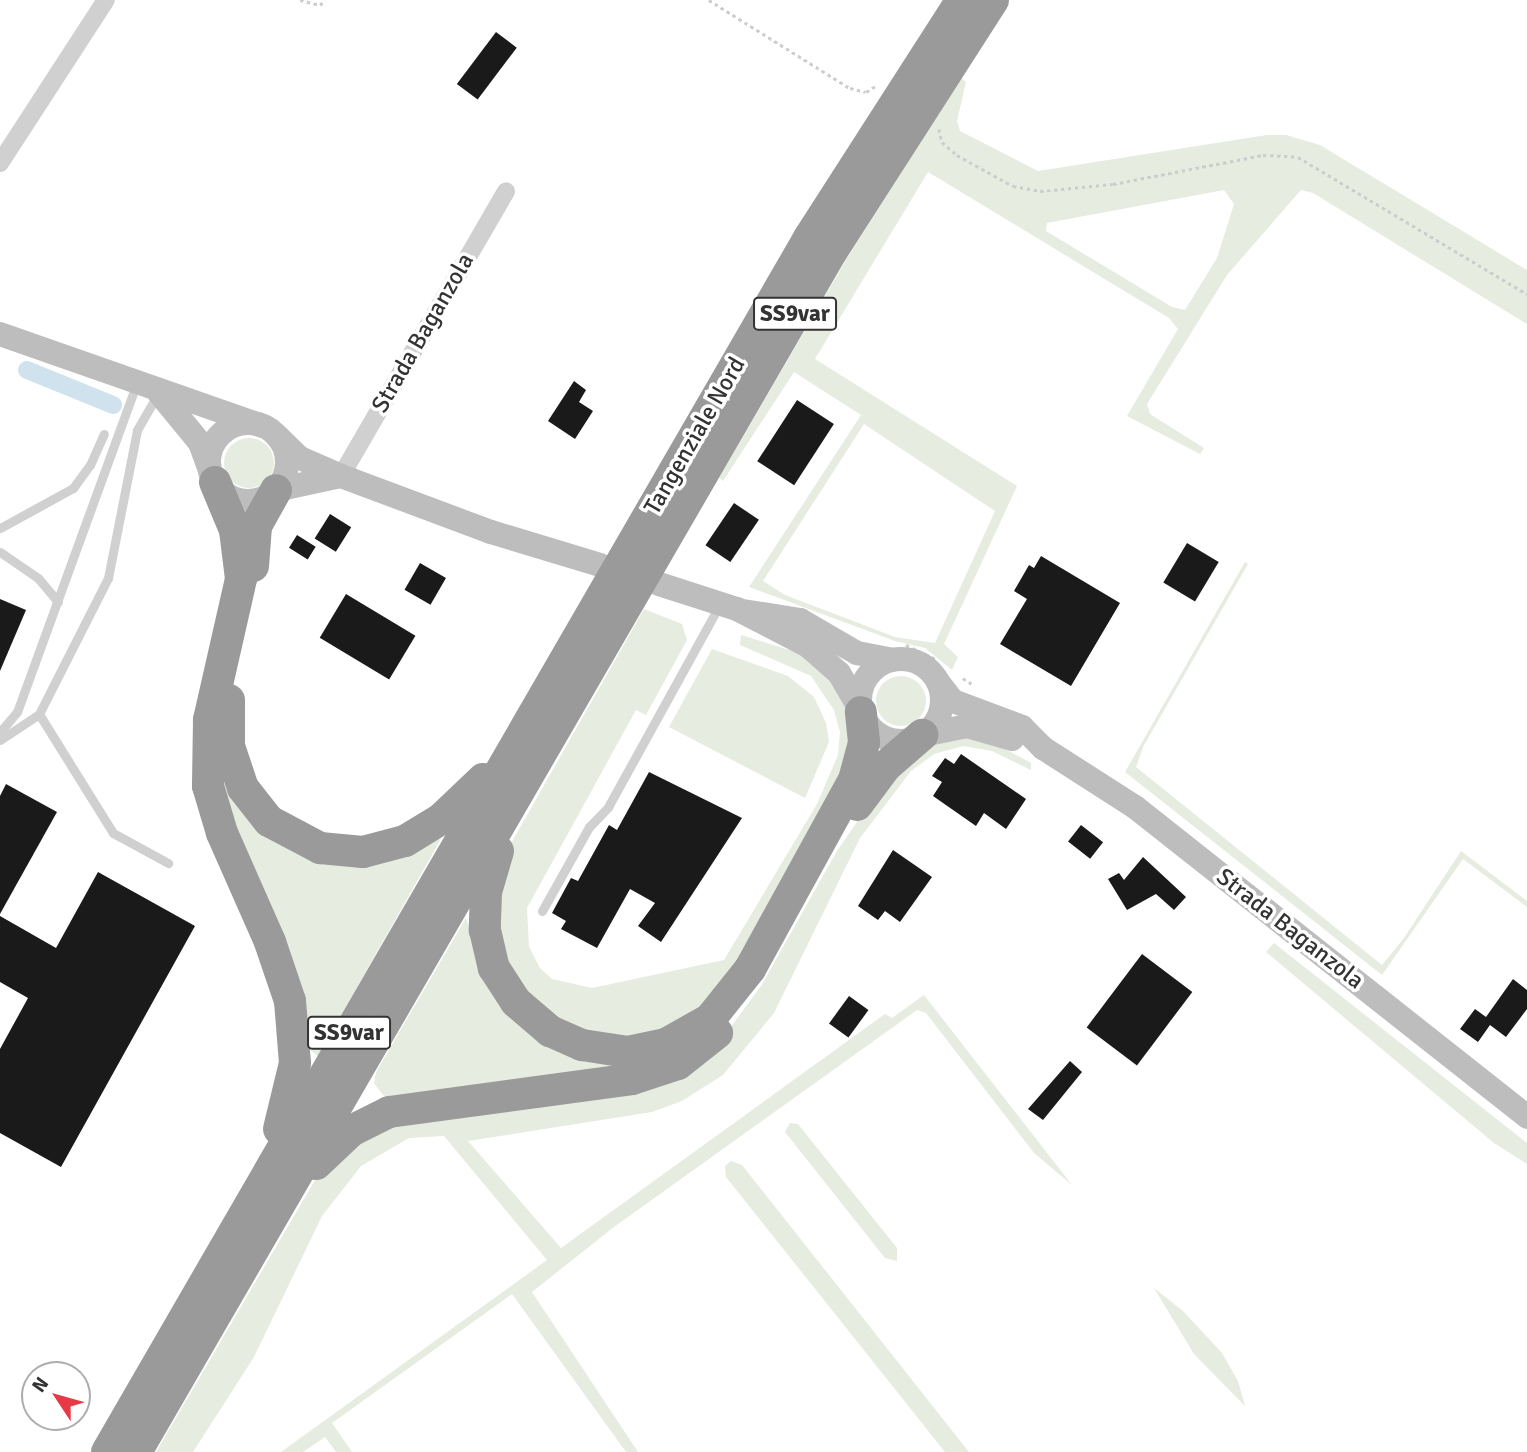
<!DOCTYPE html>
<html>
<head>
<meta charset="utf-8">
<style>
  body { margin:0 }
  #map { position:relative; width:1527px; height:1452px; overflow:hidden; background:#fff; font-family:Signika,sans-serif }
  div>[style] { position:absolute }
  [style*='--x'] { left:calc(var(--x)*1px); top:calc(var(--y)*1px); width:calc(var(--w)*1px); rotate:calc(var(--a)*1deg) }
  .green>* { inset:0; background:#e6ecdf }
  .round { border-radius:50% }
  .canal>* { height:18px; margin:-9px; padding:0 9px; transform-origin:9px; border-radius:9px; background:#cfe2ee }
  .building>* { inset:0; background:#1a1a1a; transform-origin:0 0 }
  .path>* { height:2.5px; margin-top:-1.25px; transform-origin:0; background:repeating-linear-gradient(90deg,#cdcdcd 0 3.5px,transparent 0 7px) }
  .lane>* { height:9px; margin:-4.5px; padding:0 4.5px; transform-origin:4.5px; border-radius:4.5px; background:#d0d0d0 }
  .street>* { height:18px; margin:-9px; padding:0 9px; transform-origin:9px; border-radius:9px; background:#d0d0d0 }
  .secondary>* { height:24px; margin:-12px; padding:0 12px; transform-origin:12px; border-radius:12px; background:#bdbdbd }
  .secondary>.ring { margin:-12px; padding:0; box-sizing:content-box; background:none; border:24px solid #bdbdbd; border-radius:50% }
  .highway>* { height:32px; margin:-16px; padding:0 16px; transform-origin:16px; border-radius:16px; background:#9a9a9a }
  span { translate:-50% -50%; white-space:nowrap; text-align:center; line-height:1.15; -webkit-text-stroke:7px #fff; paint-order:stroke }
  .shield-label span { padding:2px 5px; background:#fff; border:2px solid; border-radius:5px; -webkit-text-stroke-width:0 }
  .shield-label { font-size:23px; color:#333; font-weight:700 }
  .street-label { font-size:24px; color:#333 }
  .north { position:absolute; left:21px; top:1361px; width:70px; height:70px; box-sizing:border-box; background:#fff; border:2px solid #adadad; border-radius:50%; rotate:306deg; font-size:19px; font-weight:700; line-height:28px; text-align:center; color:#333 }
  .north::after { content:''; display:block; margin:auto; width:24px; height:32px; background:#e63946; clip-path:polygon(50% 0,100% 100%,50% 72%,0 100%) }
</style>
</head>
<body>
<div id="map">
  <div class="green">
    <div style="clip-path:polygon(evenodd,961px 78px,966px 82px,957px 121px,960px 131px,1038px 171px,1267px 135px,1286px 135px,1320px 145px,1527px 270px,1527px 324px,1313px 193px,1301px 190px,1227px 275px,1147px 404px,1150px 414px,1204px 448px,1200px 454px,1127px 416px,1178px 329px,1169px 318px,928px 172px,815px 359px,1017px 486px,944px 644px,958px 657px,952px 670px,925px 648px,895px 641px,749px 587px,861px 415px,794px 372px,723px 481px,719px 478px,846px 260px,961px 78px,1224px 190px,1234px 204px,1217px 258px,1185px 310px,1172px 307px,1046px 231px,1047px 223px,1224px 190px,961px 78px,864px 424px,995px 511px,935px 643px,895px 637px,785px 595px,763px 581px,864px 424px)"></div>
    <div class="round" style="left:224px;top:438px;width:50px;height:50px"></div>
    <div style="clip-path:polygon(1245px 562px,1248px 564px,1143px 747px,1136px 767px,1382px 965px,1404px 938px,1461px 851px,1527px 901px,1527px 907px,1463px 859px,1382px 975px,1125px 772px)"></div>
    <div style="clip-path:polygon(644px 609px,682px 624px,687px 640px,646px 715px,636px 710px,527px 908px,529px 947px,540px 968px,552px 979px,592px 988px,724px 960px,817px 804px,838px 755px,840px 732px,834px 710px,811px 676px,740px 645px,741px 635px,796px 652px,825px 672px,849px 709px,854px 748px,726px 994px,633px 1044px,544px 1018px,496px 948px,505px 854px)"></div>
    <div style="clip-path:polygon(712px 649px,788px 676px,814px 697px,826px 723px,829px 742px,805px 798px,669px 727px)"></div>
    <div class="round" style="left:876px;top:676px;width:50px;height:50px"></div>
    <div style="clip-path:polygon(964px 737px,996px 744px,1031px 763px,1031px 770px,992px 751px,963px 746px,934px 754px,911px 771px,860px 838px,774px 1013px,723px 1075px,682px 1101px,652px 1112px,468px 1141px,561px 1248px,885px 1014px,892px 1018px,924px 995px,1072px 1185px,1034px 1153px,926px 1013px,917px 1010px,614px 1227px,532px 1292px,638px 1452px,626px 1452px,512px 1294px,332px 1423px,352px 1452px,336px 1452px,325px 1437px,303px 1452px,281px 1452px,547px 1260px,444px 1136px,409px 1138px,361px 1166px,322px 1216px,254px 1357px,193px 1452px,156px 1452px,318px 1175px,362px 1133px,719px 1043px,761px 986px,837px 851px,881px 787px,935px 743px)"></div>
    <div style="clip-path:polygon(216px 765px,275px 841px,441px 839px,318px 1056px,309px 1049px,236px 847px)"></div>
    <div style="clip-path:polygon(466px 918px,481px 958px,618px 1066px,389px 1099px,383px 1095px,374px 1083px,376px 1072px)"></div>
    <div style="clip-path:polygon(1274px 943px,1527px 1143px,1527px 1164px,1494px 1143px,1266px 952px)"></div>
    <div style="clip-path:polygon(790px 1123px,798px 1124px,897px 1248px,897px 1261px,885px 1258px,785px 1132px)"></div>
    <div style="clip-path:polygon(731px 1161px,742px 1165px,969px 1452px,945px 1452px,726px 1177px,725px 1166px)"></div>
    <div style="clip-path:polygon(1154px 1288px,1183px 1311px,1222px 1353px,1238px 1381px,1245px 1406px,1194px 1354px)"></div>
  </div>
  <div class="canal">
    <div style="--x:27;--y:370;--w:93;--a:22.1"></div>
  </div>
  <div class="building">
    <div style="left:496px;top:32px;width:26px;height:65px;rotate:37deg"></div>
    <div style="clip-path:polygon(574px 381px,586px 390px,579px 402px,593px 411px,575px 439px,548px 421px)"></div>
    <div style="left:797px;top:400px;width:44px;height:73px;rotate:33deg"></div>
    <div style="left:734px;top:503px;width:30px;height:51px;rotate:34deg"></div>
    <div style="left:330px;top:514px;width:25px;height:29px;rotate:32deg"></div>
    <div style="left:297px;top:535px;width:22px;height:15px;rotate:32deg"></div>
    <div style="left:1187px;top:543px;width:37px;height:46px;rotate:31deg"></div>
    <div style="clip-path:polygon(1041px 556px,1120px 603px,1071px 686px,1000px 644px,1027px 599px,1014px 591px,1029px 565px,1034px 568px)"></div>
    <div style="left:420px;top:563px;width:30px;height:31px;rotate:30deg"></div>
    <div style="left:346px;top:594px;width:81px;height:51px;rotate:31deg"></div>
    <div style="clip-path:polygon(0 599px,26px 610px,0 671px)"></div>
    <div style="clip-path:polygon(961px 754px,1026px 799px,1006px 829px,984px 813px,976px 826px,933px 796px,942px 782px,932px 776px,945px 758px,954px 764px)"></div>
    <div style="clip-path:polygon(649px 772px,742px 818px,661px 942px,638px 926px,655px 903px,630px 889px,597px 948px,561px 929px,566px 921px,552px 913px,571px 878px,578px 881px,609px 825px,617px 830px)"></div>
    <div style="clip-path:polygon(6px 784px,57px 812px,0 914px,0 796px)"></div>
    <div style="left:1081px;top:825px;width:28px;height:21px;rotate:38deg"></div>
    <div style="clip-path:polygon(893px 850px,932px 877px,900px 922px,885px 911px,878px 920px,858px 906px)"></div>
    <div style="clip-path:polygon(1143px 857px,1186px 897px,1174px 910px,1156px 894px,1127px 910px,1108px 879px,1119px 873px,1124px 880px)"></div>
    <div style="clip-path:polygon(98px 872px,195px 926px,61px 1167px,0 1133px,0 1049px,28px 998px,0 982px,0 916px,56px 948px)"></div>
    <div style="left:1142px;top:954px;width:63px;height:92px;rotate:37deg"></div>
    <div style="clip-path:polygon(1513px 979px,1527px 990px,1527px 1009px,1506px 1037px,1490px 1025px,1478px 1042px,1460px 1029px,1475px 1009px,1486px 1017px)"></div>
    <div style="left:849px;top:996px;width:24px;height:34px;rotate:36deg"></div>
    <div style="clip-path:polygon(1070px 1061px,1082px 1072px,1043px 1120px,1028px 1109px)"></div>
  </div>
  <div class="path">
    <div style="--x:300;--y:0;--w:21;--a:14"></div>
    <div style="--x:320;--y:5;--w:7;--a:-45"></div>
    <div style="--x:709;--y:0;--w:166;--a:32"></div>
    <div style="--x:850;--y:88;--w:16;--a:14"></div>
    <div style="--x:866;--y:92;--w:13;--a:-32"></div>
    <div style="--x:939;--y:129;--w:13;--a:77"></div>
    <div style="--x:942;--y:142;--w:20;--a:41"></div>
    <div style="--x:957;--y:155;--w:64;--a:29"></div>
    <div style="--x:1013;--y:186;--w:27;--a:10"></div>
    <div style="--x:1040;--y:191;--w:73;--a:-5.5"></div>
    <div style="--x:1113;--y:184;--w:153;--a:-10.9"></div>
    <div style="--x:1263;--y:155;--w:35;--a:3"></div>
    <div style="--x:1298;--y:157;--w:267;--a:30.9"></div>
    <div style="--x:906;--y:645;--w:35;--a:25"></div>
    <div style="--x:963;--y:678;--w:14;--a:34"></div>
  </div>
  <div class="lane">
    <div style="--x:0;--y:528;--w:83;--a:-28.7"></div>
    <div style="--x:73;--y:488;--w:29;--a:-54"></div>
    <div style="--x:90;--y:465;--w:34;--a:-66"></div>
    <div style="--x:0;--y:552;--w:46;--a:34.4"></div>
    <div style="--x:38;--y:578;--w:31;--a:50"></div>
    <div style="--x:39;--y:714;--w:140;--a:58.1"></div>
    <div style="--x:113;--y:833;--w:63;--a:28.6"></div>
    <div style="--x:0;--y:732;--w:26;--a:-50"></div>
    <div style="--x:17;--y:712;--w:348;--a:-70"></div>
    <div style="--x:0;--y:740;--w:47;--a:-33.7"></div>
    <div style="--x:39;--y:714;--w:153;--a:-63.1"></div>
    <div style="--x:108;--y:578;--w:151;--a:-78.9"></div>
    <div style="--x:137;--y:430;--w:39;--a:-60"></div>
    <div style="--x:542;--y:911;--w:96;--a:-60.8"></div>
    <div style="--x:589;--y:827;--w:28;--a:-46"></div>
    <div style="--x:608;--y:807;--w:232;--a:-61.1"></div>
  </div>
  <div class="street">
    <div style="--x:0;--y:163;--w:194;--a:-57"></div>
    <div style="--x:341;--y:476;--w:329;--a:-59.9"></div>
  </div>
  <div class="secondary">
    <div style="--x:0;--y:334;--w:278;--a:19.3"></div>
    <div style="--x:159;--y:393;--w:65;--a:50.6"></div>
    <div style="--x:200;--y:443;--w:29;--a:70"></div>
    <div class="ring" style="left:209px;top:423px;width:54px;height:54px"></div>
    <div style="--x:278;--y:437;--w:30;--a:44"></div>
    <div style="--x:300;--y:458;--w:45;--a:23.7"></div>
    <div style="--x:341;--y:476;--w:160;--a:20.5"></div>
    <div style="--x:491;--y:532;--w:114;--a:16.8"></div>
    <div style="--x:276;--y:490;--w:66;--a:-12.2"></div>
    <div style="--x:659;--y:584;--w:82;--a:17.8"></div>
    <div style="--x:737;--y:609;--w:80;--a:27.5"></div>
    <div style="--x:808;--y:646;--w:41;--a:41.1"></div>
    <div style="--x:839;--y:673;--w:44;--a:59.9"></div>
    <div style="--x:743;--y:611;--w:58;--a:9"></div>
    <div style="--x:800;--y:620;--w:66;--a:30.1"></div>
    <div style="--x:857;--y:653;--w:36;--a:11"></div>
    <div class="ring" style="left:860px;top:659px;width:58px;height:58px"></div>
    <div style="--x:938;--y:682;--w:24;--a:52"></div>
    <div style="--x:953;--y:701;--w:74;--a:20.6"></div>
    <div style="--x:1022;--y:727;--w:30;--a:45"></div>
    <div style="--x:1043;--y:748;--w:109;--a:32.7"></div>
    <div style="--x:1135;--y:807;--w:500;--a:38.3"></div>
    <div style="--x:923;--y:735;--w:45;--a:-11.6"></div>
    <div style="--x:967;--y:726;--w:47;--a:16.1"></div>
  </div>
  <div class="highway">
    <div style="--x:215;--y:482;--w:52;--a:67.4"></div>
    <div style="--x:235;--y:530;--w:49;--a:83"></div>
    <div style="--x:241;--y:579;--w:145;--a:102.8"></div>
    <div style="--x:209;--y:720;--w:66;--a:90.9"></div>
    <div style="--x:208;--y:786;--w:49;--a:73.4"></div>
    <div style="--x:222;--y:833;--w:119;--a:66.2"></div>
    <div style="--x:270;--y:942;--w:62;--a:71.3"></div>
    <div style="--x:290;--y:1001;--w:62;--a:85.4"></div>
    <div style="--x:295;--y:1063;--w:68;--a:103.6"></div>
    <div style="--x:253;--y:566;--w:40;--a:-85.7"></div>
    <div style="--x:256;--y:526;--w:41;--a:-60.9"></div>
    <div style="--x:229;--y:700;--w:46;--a:90"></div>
    <div style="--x:229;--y:746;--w:44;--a:71.6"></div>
    <div style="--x:243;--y:788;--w:42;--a:51.8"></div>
    <div style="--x:269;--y:821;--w:58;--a:27.9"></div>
    <div style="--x:320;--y:848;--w:43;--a:5.3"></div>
    <div style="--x:363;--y:852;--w:43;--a:-14.7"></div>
    <div style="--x:405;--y:841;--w:42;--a:-31.4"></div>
    <div style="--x:441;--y:819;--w:58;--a:-43.6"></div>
    <div style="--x:857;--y:805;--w:49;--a:-53.4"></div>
    <div style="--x:886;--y:766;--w:48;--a:-40.7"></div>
    <div style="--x:498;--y:851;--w:43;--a:106.3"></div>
    <div style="--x:486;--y:892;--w:38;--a:92"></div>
    <div style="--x:485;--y:930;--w:39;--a:77"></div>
    <div style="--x:494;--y:968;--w:40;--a:57.1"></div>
    <div style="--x:516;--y:1002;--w:45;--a:40.5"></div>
    <div style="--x:550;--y:1031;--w:35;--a:24"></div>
    <div style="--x:582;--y:1045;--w:47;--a:8.7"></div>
    <div style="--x:628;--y:1052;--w:39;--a:-12"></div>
    <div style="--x:666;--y:1044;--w:51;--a:-29.6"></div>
    <div style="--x:710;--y:1019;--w:64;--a:-51.3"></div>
    <div style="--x:750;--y:969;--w:216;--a:-61.2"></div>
    <div style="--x:854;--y:780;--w:39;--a:-75"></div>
    <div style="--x:864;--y:742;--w:30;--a:-96"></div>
    <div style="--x:316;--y:1164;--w:48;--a:-43.3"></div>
    <div style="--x:351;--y:1131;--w:42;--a:-26.6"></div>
    <div style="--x:389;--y:1112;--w:245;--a:-7.7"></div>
    <div style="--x:632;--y:1079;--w:48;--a:-18.1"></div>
    <div style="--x:678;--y:1064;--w:50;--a:-38.5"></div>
    <div style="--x:107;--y:1452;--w:1402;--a:-59.96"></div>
    <div style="--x:809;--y:238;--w:283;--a:-57.3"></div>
    <div style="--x:136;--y:1452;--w:1388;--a:-59.91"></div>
    <div style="--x:832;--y:251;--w:298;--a:-57.3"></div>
  </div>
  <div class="shield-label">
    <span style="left:795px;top:314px">SS9var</span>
    <span style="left:349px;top:1033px">SS9var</span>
  </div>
  <div class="street-label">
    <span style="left:423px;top:333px;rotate:-60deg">Strada Baganzola</span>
    <span style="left:695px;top:436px;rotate:-60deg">Tangenziale Nord</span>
    <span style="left:1290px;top:929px;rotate:38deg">Strada Baganzola</span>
  </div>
  <div class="north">N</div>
</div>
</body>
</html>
